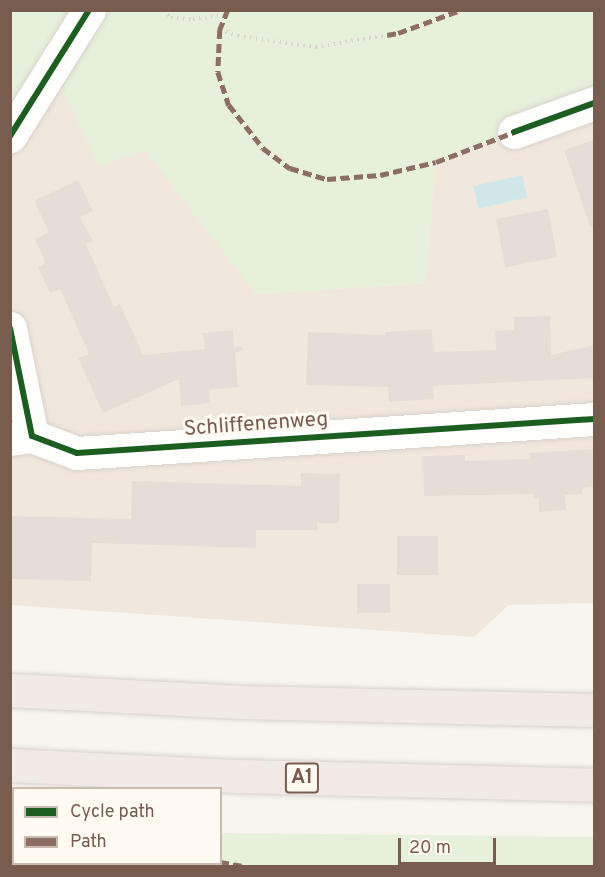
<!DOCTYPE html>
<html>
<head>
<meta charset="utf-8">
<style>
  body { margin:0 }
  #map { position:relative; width:605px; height:877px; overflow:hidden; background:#f8f5ef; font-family:Overpass,sans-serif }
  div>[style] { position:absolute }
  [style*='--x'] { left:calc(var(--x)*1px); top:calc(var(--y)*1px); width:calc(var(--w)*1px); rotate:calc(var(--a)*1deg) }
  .residential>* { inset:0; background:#f1e8dd }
  .green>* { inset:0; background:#e6f0da }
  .water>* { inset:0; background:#d0e7e9; transform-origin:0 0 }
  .building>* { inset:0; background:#e5ded6; transform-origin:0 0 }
  .path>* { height:4px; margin-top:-2px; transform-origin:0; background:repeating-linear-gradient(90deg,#dad4d0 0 1.5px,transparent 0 6px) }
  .roads { filter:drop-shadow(0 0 2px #d8d2cd) drop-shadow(0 0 2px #d8d2cd) }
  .minor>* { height:33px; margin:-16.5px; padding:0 16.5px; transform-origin:16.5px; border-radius:16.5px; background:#fefefd }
  .highway>* { height:33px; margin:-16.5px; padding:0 16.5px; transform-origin:16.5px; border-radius:16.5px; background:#f2eae6 }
  .quiet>* { height:4.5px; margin-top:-2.25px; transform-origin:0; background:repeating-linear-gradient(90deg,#8d6e63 0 9px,transparent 0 13.5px) }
  .cycleway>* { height:6px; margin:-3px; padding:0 3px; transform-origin:3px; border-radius:3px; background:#1b5e20 }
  span { translate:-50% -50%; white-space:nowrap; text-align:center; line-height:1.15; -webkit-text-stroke:6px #fffaf2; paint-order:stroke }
  .shield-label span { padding:2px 4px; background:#fffaf2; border:2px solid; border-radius:4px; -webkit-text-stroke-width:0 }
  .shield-label { font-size:20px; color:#785c4e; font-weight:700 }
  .street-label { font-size:21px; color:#785c4e }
  .frame { position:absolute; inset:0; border:12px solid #785c4e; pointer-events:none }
  .legend { position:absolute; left:12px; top:787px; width:210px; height:78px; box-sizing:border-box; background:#fffaf2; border:2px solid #c9bbb0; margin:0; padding:8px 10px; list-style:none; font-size:18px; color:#785c4e }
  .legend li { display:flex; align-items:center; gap:12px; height:30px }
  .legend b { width:30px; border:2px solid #c9bbb0 }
  .scale { position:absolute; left:398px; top:838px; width:98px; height:27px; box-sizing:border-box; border:3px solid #785c4e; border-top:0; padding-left:8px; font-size:18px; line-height:21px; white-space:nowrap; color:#785c4e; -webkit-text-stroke:4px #fffaf2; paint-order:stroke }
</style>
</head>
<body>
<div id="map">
  <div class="residential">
    <div style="clip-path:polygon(53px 70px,146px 151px,257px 294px,425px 283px,436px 162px,594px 103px,594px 603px,509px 605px,474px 637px,11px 605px,10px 134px)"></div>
  </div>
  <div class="green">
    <div style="clip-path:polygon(11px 11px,594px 11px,594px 103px,436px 162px,425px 283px,256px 294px,146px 151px,99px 166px,53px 71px,11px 134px)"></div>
    <div style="clip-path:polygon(11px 820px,13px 820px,14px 864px,220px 864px,221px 833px,594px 837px,594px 866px,11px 866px)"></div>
  </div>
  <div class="water">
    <div style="left:522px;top:175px;width:23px;height:50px;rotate:77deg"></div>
  </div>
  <div class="building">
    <div style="clip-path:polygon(594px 140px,594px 226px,590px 227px,564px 150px)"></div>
    <div style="clip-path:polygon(78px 180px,93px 211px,80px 217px,93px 241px,86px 244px,114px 307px,120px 304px,143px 355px,205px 349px,203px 333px,233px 330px,234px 347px,241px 346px,243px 350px,235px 353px,238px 387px,209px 390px,210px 403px,181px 406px,179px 379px,103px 413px,78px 358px,89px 354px,60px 289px,50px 293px,38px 267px,46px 263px,35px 239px,49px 232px,34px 201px)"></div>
    <div style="left:548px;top:209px;width:49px;height:53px;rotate:79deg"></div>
    <div style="clip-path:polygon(550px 316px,551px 355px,594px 345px,594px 378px,433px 386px,434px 399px,389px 402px,388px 387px,306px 385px,308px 332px,385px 335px,385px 332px,432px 329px,433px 352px,496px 350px,495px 331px,514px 330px,514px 317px)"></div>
    <div style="clip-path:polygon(594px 449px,594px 487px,582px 488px,582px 494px,565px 495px,566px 510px,539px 512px,539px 498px,533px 498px,533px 494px,424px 496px,423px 456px,465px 455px,465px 461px,530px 459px,530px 453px)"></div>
    <div style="clip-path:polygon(301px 473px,340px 474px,339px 523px,317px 523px,317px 530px,256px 530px,256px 548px,92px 543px,91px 581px,10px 579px,10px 516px,131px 519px,132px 481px,301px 486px)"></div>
    <div style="left:397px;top:536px;width:41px;height:39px"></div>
    <div style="left:357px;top:584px;width:33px;height:29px"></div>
  </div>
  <div class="path">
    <div style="--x:164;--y:10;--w:11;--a:49"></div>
    <div style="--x:171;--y:18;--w:22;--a:3"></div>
    <div style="--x:193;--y:19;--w:34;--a:-8"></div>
    <div style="--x:220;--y:30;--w:19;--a:18"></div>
    <div style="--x:238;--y:36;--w:79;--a:8"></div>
    <div style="--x:316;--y:47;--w:72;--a:-9.6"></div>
  </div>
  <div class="roads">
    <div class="minor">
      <div style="--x:514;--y:132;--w:85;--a:-19.9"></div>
      <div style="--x:10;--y:136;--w:149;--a:-57.9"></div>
      <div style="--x:10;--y:328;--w:110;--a:78.5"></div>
      <div style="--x:10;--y:439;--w:22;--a:-8"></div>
      <div style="--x:32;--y:436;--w:48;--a:20.7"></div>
      <div style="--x:77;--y:453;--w:518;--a:-3.76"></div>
    </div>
    <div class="highway">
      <div style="--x:10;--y:690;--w:231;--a:3"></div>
      <div style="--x:241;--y:702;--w:353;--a:1.3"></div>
      <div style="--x:10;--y:765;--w:228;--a:2.8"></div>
      <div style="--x:238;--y:776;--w:356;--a:1.4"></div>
    </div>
  </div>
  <div class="quiet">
    <div style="--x:228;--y:10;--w:22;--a:112"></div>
    <div style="--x:220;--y:30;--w:42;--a:92.7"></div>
    <div style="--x:218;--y:72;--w:35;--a:72"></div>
    <div style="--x:229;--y:105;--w:55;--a:51.7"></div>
    <div style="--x:263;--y:148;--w:34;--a:37"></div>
    <div style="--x:290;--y:168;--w:39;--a:17"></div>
    <div style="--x:327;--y:179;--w:53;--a:-4.3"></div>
    <div style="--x:380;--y:175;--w:57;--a:-13.1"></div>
    <div style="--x:436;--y:162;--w:84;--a:-21"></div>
    <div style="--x:387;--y:35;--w:11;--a:-10"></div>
    <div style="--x:398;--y:33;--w:67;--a:-20.1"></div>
    <div style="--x:10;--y:860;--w:4;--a:0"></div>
    <div style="--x:220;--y:862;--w:22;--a:10"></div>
  </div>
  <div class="cycleway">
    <div style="--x:514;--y:132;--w:85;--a:-19.9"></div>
    <div style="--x:10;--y:136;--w:149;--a:-57.9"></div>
    <div style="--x:10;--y:328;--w:110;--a:78.5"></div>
    <div style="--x:32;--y:436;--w:48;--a:20.7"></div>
    <div style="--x:77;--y:453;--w:518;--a:-3.76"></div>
  </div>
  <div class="shield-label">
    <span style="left:302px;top:778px">A1</span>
  </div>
  <div class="street-label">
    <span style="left:256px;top:425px;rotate:-4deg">Schliffenenweg</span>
  </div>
  <div class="frame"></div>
  <ul class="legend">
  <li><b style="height:8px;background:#1b5e20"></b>Cycle path</li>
  <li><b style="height:8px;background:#8d6e63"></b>Path</li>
  </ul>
  <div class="scale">20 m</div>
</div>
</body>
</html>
